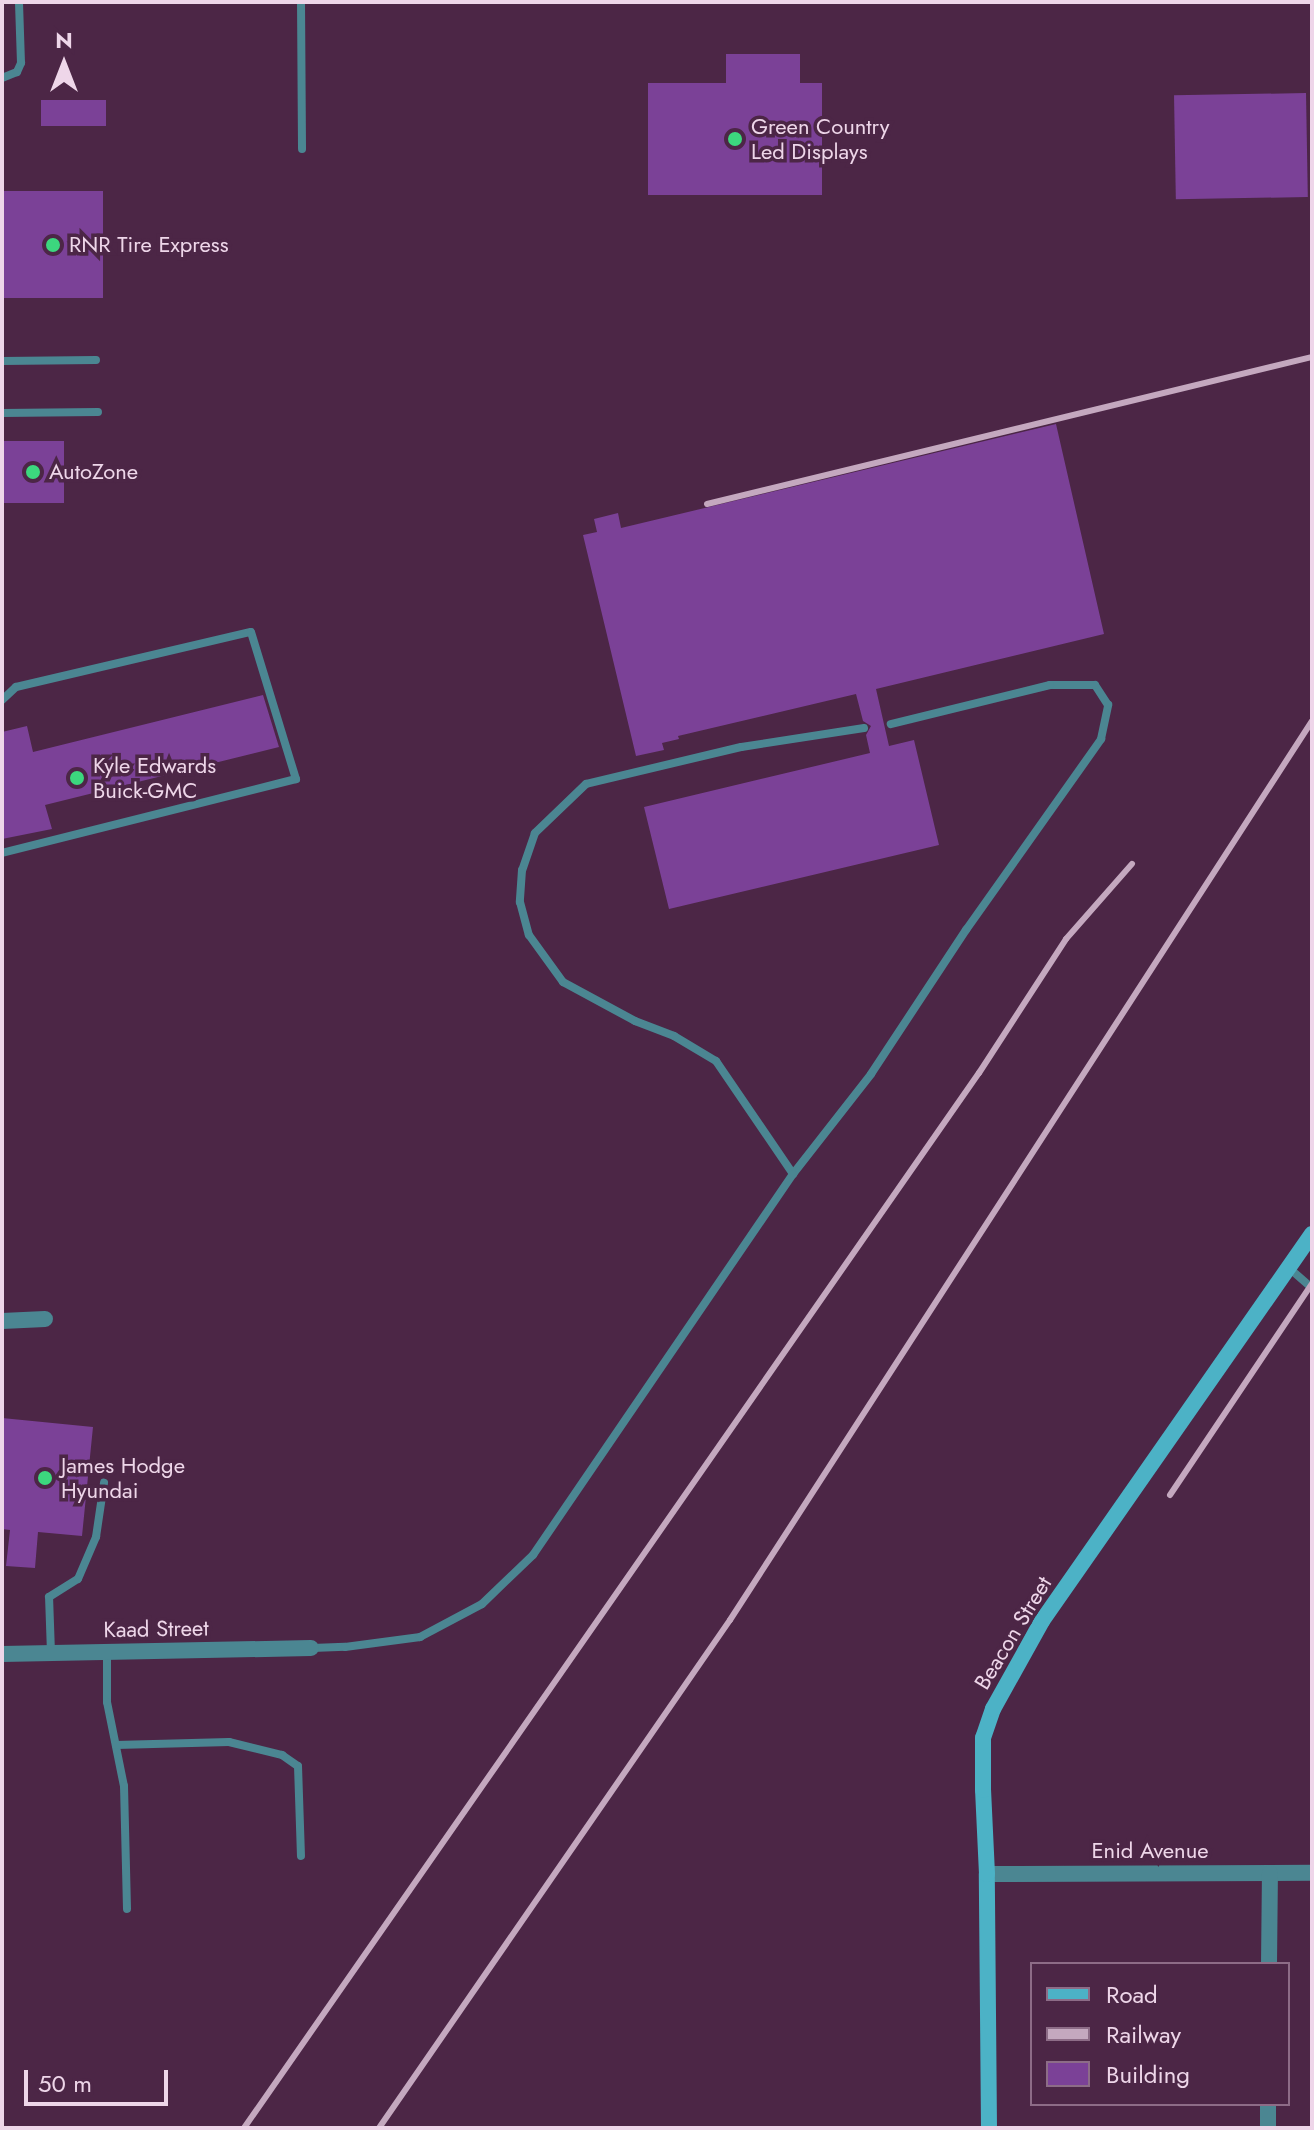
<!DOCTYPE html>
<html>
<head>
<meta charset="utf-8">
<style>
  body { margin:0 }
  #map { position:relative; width:1314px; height:2130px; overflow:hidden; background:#4c2646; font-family:Jost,sans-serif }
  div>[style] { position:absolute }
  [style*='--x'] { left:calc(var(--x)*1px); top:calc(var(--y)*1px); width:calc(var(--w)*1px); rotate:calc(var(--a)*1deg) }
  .building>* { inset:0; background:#7b4197; transform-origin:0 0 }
  .lane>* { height:8px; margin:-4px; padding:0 4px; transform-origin:4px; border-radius:4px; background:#4b8692 }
  .street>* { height:16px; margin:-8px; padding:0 8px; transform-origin:8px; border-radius:8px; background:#4b8692 }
  .secondary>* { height:16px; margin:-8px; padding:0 8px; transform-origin:8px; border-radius:8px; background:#4cb2c6 }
  .rail>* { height:6px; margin:-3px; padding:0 3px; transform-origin:3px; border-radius:3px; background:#c4a8bf }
  .dots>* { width:22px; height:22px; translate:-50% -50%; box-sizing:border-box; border:4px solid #4c2646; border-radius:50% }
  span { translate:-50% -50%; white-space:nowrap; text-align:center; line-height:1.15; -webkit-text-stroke:7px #4c2646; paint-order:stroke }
  .poi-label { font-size:22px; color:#eed6e9 }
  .left { translate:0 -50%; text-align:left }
  .street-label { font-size:22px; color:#eed6e9 }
  .frame { position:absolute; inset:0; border:4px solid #eed6e9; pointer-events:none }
  .legend { position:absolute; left:1030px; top:1962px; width:260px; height:144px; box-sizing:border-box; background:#4c2646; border:2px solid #8d6c87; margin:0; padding:10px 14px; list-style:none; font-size:24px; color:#eed6e9 }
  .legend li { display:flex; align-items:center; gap:16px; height:40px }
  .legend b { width:40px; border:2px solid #8d6c87 }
  .north { position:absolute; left:24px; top:24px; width:80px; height:80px; -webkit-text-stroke:6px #4c2646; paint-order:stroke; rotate:0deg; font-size:22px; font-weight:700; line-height:32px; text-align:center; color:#eed6e9 }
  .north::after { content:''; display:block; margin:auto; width:28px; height:36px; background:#eed6e9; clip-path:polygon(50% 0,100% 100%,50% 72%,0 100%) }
  .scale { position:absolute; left:24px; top:2070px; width:144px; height:36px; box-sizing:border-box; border:4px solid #eed6e9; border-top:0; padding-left:10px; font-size:24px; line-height:28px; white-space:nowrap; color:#eed6e9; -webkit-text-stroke:6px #4c2646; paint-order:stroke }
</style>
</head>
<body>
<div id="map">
  <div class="building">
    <div style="clip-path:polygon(726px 54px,800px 54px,800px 83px,822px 83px,822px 195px,648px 195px,648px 83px,726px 83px)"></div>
    <div style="left:1306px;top:93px;width:104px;height:132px;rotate:89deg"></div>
    <div style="left:41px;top:100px;width:65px;height:26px"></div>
    <div style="left:2px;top:191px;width:101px;height:107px"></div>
    <div style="clip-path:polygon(1056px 424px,1104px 634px,876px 689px,889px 746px,914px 740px,939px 845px,669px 909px,644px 807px,870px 753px,866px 735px,871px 726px,863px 721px,856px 694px,678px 736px,679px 739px,662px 743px,664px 750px,636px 756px,583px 535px,597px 532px,594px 519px,618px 513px,621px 528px)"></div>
    <div style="left:2px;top:441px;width:62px;height:62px"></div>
    <div style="clip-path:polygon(263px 695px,279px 747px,45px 805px,52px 829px,2px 839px,2px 732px,27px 726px,33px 752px)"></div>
    <div style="clip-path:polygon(2px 1418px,93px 1427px,82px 1536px,38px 1532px,35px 1568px,6px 1566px,10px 1530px,2px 1529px)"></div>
  </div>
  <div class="lane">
    <div style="--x:301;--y:2;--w:147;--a:89.6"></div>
    <div style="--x:2;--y:78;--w:16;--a:-22"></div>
    <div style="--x:17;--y:72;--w:10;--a:-66"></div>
    <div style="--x:21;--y:63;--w:61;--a:-91.9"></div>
    <div style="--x:2;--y:361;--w:94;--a:-0.6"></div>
    <div style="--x:2;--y:413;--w:96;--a:-0.6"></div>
    <div style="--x:2;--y:700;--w:19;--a:-43"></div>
    <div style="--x:16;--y:687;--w:241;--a:-13.2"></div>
    <div style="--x:251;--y:632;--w:154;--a:73"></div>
    <div style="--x:296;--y:779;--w:303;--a:165.9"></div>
    <div style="--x:864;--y:728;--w:124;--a:171.2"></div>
    <div style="--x:741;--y:747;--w:159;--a:166.6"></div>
    <div style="--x:586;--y:784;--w:71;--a:136.1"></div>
    <div style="--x:535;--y:833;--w:39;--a:109"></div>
    <div style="--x:522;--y:870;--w:32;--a:94"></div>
    <div style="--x:520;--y:902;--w:34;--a:75"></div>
    <div style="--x:529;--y:935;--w:58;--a:54.1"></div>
    <div style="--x:563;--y:982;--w:82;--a:28.4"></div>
    <div style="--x:635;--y:1021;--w:42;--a:21"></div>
    <div style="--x:674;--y:1036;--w:49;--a:30.8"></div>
    <div style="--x:716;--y:1061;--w:137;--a:55.7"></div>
    <div style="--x:793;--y:1174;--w:127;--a:-52"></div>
    <div style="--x:871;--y:1074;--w:173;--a:-56.6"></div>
    <div style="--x:966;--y:930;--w:234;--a:-54.7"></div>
    <div style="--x:1101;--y:739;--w:35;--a:-78"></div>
    <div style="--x:1108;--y:705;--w:24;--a:-123"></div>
    <div style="--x:1095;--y:685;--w:45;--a:180"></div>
    <div style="--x:1050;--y:685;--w:164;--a:166.2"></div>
    <div style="--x:1289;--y:1268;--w:30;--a:41"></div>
    <div style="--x:312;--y:1648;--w:33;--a:-2"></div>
    <div style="--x:345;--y:1647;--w:76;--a:-7.6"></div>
    <div style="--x:420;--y:1637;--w:70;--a:-28"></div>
    <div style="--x:482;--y:1604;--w:71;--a:-43.9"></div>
    <div style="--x:533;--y:1555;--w:461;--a:-55.7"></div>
    <div style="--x:51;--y:1653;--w:56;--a:-92"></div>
    <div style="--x:49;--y:1597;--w:34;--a:-32"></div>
    <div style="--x:78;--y:1579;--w:46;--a:-66.8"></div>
    <div style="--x:96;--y:1537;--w:55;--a:-81.6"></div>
    <div style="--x:107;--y:1653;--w:49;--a:90"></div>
    <div style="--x:107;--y:1702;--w:86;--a:78.6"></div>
    <div style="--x:124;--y:1786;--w:123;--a:88.6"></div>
    <div style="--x:116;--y:1745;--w:113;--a:-1.5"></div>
    <div style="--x:229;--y:1742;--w:55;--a:13.8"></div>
    <div style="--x:282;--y:1755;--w:19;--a:35"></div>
    <div style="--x:298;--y:1766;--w:90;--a:88.1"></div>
  </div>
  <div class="street">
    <div style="--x:2;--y:1321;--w:43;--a:-2.7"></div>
    <div style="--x:2;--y:1654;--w:309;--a:-1.1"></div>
    <div style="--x:987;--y:1874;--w:325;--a:-0.2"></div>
    <div style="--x:1269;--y:1964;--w:91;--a:-89.4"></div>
    <div style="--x:1268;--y:2128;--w:24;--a:-90"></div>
  </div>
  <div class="secondary">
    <div style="--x:989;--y:2128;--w:254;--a:-90.5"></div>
    <div style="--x:987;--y:1874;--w:84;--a:-92.7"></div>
    <div style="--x:983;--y:1790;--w:52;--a:-90"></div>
    <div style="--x:983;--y:1738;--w:31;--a:-71"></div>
    <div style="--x:993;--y:1709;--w:101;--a:-60.9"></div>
    <div style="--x:1042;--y:1621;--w:472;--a:-55.1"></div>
  </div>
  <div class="rail">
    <div style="--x:707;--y:504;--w:623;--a:-13.66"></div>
    <div style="--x:1170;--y:1495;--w:254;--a:-56.1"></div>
    <div style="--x:244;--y:2128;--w:1286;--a:-55.14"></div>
    <div style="--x:979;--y:1073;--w:160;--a:-57"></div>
    <div style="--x:1066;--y:939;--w:100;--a:-48.7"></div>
    <div style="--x:379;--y:2128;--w:617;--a:-55.36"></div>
    <div style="--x:730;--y:1620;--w:1071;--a:-57.08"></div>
  </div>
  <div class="dots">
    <div style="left:735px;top:139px;background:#3cd77e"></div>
    <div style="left:53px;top:245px;background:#3cd77e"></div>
    <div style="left:33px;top:472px;background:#3cd77e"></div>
    <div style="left:77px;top:778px;background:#3cd77e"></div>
    <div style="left:45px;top:1478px;background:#3cd77e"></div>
  </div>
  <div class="poi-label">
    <span class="left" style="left:751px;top:139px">Green Country<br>Led Displays</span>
    <span class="left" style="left:69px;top:245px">RNR Tire Express</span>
    <span class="left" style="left:49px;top:472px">AutoZone</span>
    <span class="left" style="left:93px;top:778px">Kyle Edwards<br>Buick-GMC</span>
    <span class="left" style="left:61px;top:1478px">James Hodge<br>Hyundai</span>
  </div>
  <div class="street-label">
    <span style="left:156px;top:1629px;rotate:-1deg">Kaad Street</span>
    <span style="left:1013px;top:1633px;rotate:-59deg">Beacon Street</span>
    <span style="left:1150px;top:1851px">Enid Avenue</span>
  </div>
  <div class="frame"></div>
  <ul class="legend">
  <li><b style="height:10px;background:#4cb2c6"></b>Road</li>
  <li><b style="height:10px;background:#c4a8bf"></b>Railway</li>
  <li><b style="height:22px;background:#7b4197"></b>Building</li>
  </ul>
  <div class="north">N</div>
  <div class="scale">50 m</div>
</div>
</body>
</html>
